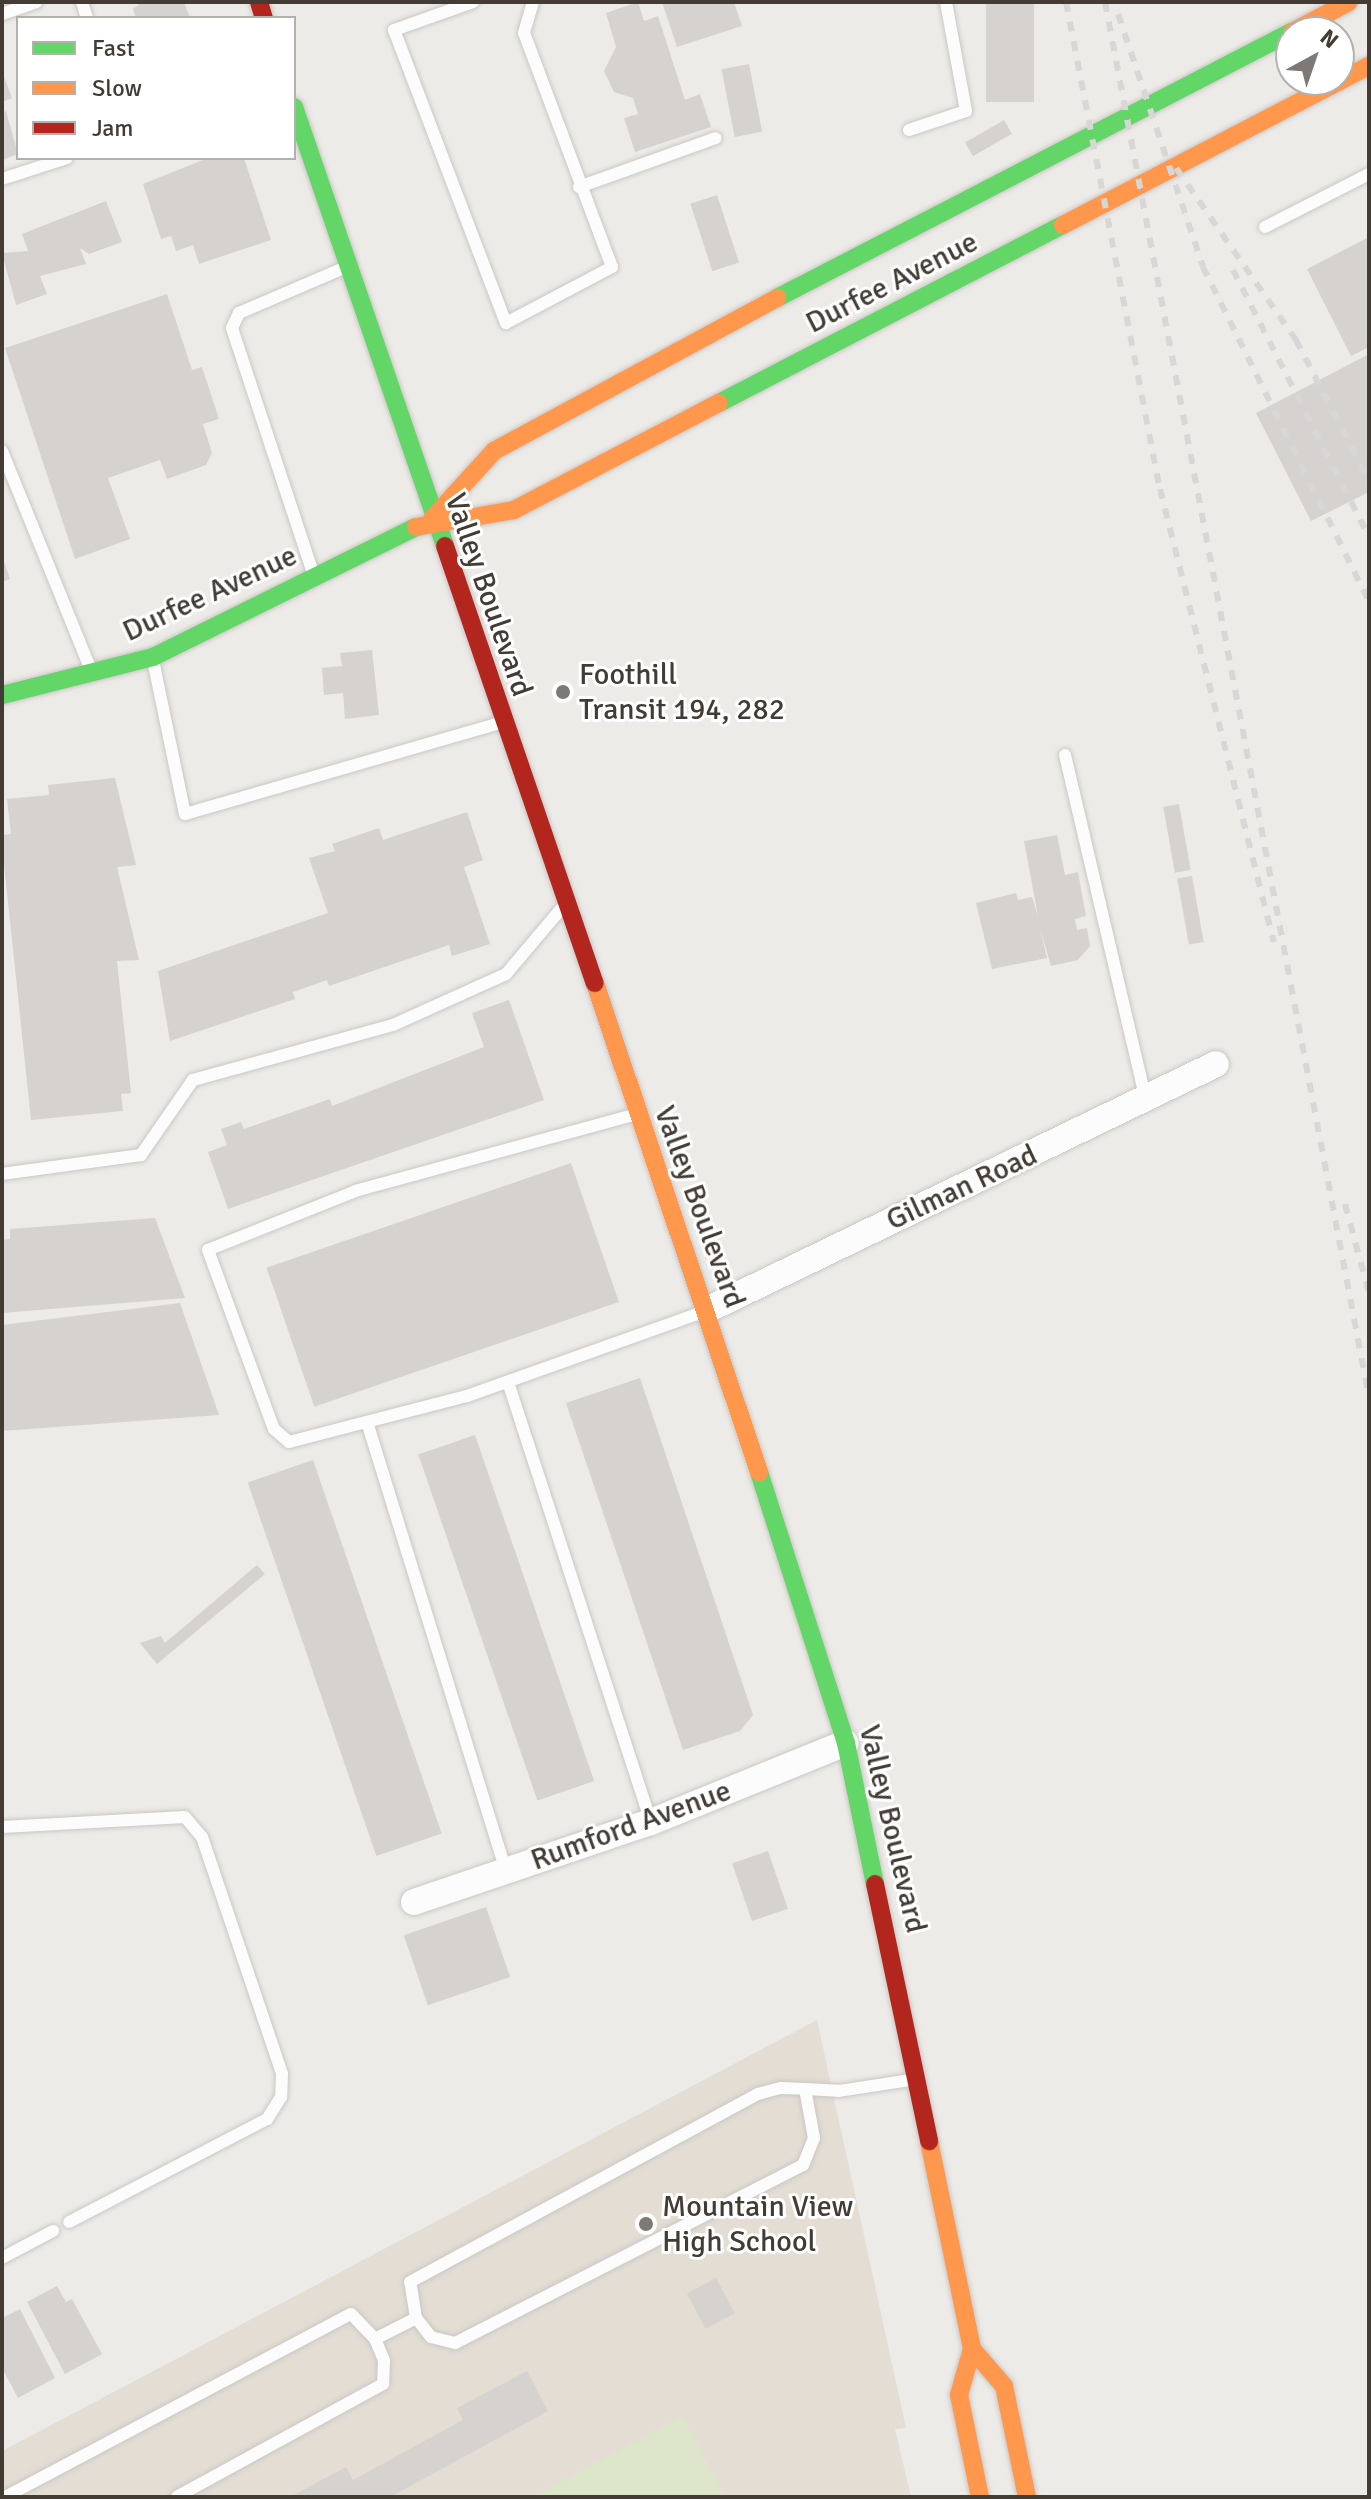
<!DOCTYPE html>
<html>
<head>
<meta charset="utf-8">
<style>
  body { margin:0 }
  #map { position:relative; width:1371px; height:2499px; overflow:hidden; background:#edebe8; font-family:Signika,sans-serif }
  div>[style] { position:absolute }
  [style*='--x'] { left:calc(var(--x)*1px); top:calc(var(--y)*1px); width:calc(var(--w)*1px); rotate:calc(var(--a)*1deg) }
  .education>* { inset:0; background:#e3ddd4 }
  .green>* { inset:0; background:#dde6ca }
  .building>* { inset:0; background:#d5d2cf; transform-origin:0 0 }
  .roads { filter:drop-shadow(0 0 2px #cac7c4) drop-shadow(0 0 2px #cac7c4) }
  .lane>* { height:12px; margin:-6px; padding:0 6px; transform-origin:6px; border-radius:6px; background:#fcfcfc }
  .street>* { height:26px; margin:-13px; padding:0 13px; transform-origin:13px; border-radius:13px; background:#fcfcfc }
  .fast>* { height:18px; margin:-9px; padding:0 9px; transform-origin:9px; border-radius:9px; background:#63d668 }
  .slow>* { height:18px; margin:-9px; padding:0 9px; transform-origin:9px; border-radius:9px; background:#ff974d }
  .jam>* { height:18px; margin:-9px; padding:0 9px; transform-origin:9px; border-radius:9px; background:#b3261e }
  .rail>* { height:6px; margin-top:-3px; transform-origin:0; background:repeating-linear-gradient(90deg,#d8d7d7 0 10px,transparent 0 20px) }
  .dots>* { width:22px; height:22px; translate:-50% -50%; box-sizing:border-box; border:4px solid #fff; border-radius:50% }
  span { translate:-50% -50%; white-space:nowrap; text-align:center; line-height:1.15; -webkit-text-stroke:6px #fff; paint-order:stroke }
  .street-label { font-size:30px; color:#423c35 }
  .poi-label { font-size:30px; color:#423c35 }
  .left { translate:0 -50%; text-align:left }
  .frame { position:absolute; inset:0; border:4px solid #423c35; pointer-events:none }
  .legend { position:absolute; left:16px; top:16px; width:280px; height:144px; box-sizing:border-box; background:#fff; border:2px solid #b3b1ae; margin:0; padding:10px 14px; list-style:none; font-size:24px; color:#423c35 }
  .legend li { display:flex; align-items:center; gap:16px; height:40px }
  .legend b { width:40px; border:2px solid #b3b1ae }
  .north { position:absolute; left:1275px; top:16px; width:80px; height:80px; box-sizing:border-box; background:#fff; border:2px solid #b3b1ae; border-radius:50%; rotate:40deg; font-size:22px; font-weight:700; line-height:32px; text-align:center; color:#423c35 }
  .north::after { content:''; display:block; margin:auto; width:28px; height:36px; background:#7e7974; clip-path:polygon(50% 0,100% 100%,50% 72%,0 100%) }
</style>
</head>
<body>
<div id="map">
  <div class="education">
    <div style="clip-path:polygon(817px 2020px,906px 2428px,895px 2429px,911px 2497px,2px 2497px,2px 2451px)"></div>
  </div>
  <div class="green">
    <div style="clip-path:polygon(682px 2416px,726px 2497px,533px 2497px)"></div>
  </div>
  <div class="building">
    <div style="clip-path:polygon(142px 2px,184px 2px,190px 18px,136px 18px,133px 9px)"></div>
    <div style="clip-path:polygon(638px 2px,644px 21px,658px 16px,685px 100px,700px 94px,711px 127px,635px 152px,624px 118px,638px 114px,633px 98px,614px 92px,604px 71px,616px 47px,606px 13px)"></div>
    <div style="clip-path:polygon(662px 2px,734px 2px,742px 26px,677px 47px)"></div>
    <div style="left:986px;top:2px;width:48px;height:100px"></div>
    <div style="left:749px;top:64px;width:69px;height:28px;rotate:79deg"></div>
    <div style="clip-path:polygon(2px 71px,12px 98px,2px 102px)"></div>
    <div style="clip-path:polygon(6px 111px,18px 154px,2px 160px,2px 113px)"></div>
    <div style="left:1004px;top:120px;width:16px;height:45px;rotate:60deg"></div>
    <div style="clip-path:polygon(208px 158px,244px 158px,271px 240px,199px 264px,193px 245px,176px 251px,171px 236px,161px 239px,143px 184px)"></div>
    <div style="left:717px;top:195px;width:71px;height:28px;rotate:72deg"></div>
    <div style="clip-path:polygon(106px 201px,122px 242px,89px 254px,80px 248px,86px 264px,40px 276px,47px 294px,16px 305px,2px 253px,28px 251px,22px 234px)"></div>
    <div style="clip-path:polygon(1369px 237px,1369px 347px,1351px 356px,1307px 269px)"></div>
    <div style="clip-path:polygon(167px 294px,192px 370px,202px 367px,219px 419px,203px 424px,212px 453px,206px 465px,167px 479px,160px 460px,108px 478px,130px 539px,75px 559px,5px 348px)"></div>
    <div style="clip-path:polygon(1369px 354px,1369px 492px,1311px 521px,1256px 413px)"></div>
    <div style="clip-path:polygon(2px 556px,10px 579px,2px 582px)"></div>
    <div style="clip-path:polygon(372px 650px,379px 715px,345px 719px,343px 693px,324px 695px,322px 668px,342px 666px,340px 653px)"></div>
    <div style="clip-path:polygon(115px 778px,136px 865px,117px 867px,139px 960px,117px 961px,131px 1093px,121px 1094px,123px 1111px,31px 1120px,2px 845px,2px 835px,11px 834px,7px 799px,49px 795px,48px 785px)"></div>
    <div style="left:1179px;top:804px;width:67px;height:16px;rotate:80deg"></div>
    <div style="clip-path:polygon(467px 812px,483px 860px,464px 867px,490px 944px,452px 956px,449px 945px,329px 986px,327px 980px,293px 992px,295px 999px,170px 1041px,158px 971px,328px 913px,309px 858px,335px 851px,332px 844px,379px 828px,383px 840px)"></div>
    <div style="clip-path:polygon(1057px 835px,1065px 875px,1078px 872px,1086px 916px,1075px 919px,1077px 930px,1087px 928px,1090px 946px,1078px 960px,1051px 966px,1039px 925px,1047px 958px,992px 969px,976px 903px,1016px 893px,1018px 900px,1032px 897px,1038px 916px,1024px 841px)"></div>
    <div style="left:1192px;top:876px;width:67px;height:15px;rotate:80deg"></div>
    <div style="clip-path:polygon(509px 1000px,544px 1100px,228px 1209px,208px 1152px,227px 1145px,221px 1129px,241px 1122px,244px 1129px,330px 1099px,332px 1106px,484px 1047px,472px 1013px)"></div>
    <div style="left:571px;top:1163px;width:147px;height:322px;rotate:71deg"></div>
    <div style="clip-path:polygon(155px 1218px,185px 1298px,2px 1313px,2px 1240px,10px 1239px,10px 1229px)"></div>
    <div style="clip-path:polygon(180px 1303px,219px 1415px,2px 1431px,2px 1325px)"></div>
    <div style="clip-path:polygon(640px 1378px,753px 1715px,740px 1731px,683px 1750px,566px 1403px)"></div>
    <div style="left:475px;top:1435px;width:366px;height:60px;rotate:71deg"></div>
    <div style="left:313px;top:1460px;width:395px;height:69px;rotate:71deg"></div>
    <div style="clip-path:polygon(257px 1565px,265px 1574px,157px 1664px,140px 1643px,161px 1636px,165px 1643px)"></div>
    <div style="left:768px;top:1851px;width:61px;height:38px;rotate:71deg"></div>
    <div style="left:486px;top:1907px;width:74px;height:87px;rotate:71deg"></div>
    <div style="left:716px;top:2278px;width:40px;height:33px;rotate:62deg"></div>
    <div style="clip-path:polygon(57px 2286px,66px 2302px,72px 2299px,102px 2354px,65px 2374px,27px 2302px)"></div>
    <div style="clip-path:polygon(20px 2309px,55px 2378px,18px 2398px,2px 2368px,2px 2318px)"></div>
    <div style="clip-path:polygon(527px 2371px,548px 2411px,390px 2497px,290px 2497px,346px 2467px,353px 2480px,463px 2420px,457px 2408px)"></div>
  </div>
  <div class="roads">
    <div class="lane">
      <div style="--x:82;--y:2;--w:17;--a:73"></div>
      <div style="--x:473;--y:2;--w:84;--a:160.5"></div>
      <div style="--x:394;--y:30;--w:314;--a:69.1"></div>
      <div style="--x:506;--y:323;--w:120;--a:-27.8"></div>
      <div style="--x:612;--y:267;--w:250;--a:-110.6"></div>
      <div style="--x:524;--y:33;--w:32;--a:-74"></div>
      <div style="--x:2;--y:14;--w:36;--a:-19"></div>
      <div style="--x:909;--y:130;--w:60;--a:-18.4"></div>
      <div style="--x:966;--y:111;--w:111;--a:-100.4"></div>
      <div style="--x:2;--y:179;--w:68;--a:-17.9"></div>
      <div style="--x:579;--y:187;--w:145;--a:-19.7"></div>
      <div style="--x:1265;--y:227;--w:117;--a:-27"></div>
      <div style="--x:2;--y:451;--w:236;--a:67.9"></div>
      <div style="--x:313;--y:573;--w:258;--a:-108.3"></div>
      <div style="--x:232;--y:328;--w:17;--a:-65"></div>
      <div style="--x:239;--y:313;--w:114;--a:-23.2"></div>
      <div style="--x:153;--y:660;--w:157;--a:78.3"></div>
      <div style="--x:185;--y:814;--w:329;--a:-16.1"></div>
      <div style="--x:1065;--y:755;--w:355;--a:76.8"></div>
      <div style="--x:633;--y:1115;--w:287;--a:164.7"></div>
      <div style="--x:356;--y:1191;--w:159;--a:158.3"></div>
      <div style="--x:208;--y:1250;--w:191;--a:69.8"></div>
      <div style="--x:274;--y:1429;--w:20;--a:41"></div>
      <div style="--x:289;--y:1442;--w:184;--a:-14.5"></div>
      <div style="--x:467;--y:1396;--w:247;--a:-19.6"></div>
      <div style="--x:2;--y:1174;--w:140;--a:-7.8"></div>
      <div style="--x:141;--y:1155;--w:91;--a:-55.3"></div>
      <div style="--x:193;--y:1080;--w:207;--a:-15.4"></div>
      <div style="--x:393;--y:1025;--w:124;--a:-24.3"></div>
      <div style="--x:506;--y:974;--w:85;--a:-49.8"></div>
      <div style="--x:508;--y:1382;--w:463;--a:72"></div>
      <div style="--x:367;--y:1422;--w:470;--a:72.8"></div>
      <div style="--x:2;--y:1827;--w:183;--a:-3.1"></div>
      <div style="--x:185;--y:1817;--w:26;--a:50"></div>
      <div style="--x:202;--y:1837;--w:250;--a:71.3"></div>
      <div style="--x:282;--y:2074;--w:23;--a:92"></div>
      <div style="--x:281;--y:2097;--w:26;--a:122"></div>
      <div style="--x:267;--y:2119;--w:223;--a:152.5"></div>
      <div style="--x:805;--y:2089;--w:50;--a:79.6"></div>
      <div style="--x:814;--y:2138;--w:29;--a:112"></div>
      <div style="--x:803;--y:2165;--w:391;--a:152.9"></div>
      <div style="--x:455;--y:2343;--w:25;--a:-166"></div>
      <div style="--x:431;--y:2337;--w:24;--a:-128"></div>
      <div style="--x:416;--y:2318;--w:36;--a:-99"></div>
      <div style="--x:410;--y:2282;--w:396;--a:-28.4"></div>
      <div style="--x:758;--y:2094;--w:23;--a:-15"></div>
      <div style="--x:780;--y:2088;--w:25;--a:2"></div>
      <div style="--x:805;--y:2089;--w:34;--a:3"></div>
      <div style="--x:839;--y:2091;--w:72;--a:-8.8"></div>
      <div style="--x:2;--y:2258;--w:58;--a:-27.9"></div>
      <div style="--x:375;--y:2339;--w:46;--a:-27.1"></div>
      <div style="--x:5;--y:2497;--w:391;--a:-27.9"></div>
      <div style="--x:351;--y:2314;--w:35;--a:46"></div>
      <div style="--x:375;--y:2339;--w:23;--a:67"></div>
      <div style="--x:384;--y:2360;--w:24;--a:92"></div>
      <div style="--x:383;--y:2384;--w:235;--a:151.3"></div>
    </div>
    <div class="street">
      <div style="--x:707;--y:1310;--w:565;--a:-25.79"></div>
      <div style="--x:414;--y:1902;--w:250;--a:-18.7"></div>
      <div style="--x:651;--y:1822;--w:210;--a:-22.1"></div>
    </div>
    <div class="fast">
      <div style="--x:294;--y:107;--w:464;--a:71"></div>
      <div style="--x:777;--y:298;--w:579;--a:-27.36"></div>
      <div style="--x:719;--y:403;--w:387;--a:-27.4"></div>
      <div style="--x:2;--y:695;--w:156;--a:-14.1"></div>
      <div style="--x:153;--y:657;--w:293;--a:-26.3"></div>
      <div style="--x:759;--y:1472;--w:285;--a:72.2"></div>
      <div style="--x:846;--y:1743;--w:144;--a:78.4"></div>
    </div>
    <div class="slow">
      <div style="--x:1292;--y:32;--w:64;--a:-27.8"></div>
      <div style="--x:1063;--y:225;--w:345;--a:-27.5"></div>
      <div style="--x:432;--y:519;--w:92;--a:-47.6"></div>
      <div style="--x:494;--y:451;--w:322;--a:-28.4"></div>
      <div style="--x:416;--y:527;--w:99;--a:-9.8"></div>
      <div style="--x:514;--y:510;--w:231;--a:-27.6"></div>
      <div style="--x:595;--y:983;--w:516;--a:71.46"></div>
      <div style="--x:929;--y:2141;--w:212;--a:78.3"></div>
      <div style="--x:972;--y:2349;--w:48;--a:105.8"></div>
      <div style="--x:959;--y:2395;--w:104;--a:78.4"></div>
      <div style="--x:972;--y:2349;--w:49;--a:49.1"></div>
      <div style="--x:1004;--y:2386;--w:113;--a:78.3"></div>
    </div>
    <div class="jam">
      <div style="--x:259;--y:2;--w:17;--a:73"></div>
      <div style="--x:445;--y:546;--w:462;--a:71.1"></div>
      <div style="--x:875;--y:1884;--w:263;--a:78.1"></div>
    </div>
  </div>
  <div class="rail">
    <div style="--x:1066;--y:2;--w:496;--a:79.1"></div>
    <div style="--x:1160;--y:489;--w:467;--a:75.9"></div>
    <div style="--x:1105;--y:2;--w:1421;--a:79.29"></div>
    <div style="--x:1118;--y:14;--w:267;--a:71.4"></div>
    <div style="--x:1203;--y:267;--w:373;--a:63.6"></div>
    <div style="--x:1176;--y:168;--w:210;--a:55.1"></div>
    <div style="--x:1296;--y:340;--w:159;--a:62.6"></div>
    <div style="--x:1233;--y:270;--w:300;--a:63"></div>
    <div style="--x:1345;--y:1204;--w:92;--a:74.9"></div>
  </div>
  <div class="dots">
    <div style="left:563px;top:692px;background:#7e7974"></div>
    <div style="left:646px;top:2224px;background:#7e7974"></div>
  </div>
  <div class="street-label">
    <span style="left:892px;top:283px;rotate:-27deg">Durfee Avenue</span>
    <span style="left:210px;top:594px;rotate:-25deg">Durfee Avenue</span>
    <span style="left:488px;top:595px;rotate:71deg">Valley Boulevard</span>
    <span style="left:962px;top:1188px;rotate:-25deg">Gilman Road</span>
    <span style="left:699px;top:1207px;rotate:70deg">Valley Boulevard</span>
    <span style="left:631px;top:1826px;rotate:-20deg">Rumford Avenue</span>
    <span style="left:892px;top:1829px;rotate:77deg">Valley Boulevard</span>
  </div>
  <div class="poi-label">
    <span class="left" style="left:579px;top:692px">Foothill<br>Transit 194, 282</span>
    <span class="left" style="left:662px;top:2224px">Mountain View<br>High School</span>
  </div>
  <div class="frame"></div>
  <ul class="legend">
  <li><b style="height:10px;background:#63d668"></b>Fast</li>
  <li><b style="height:10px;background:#ff974d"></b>Slow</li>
  <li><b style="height:10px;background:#b3261e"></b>Jam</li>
  </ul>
  <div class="north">N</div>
</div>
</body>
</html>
